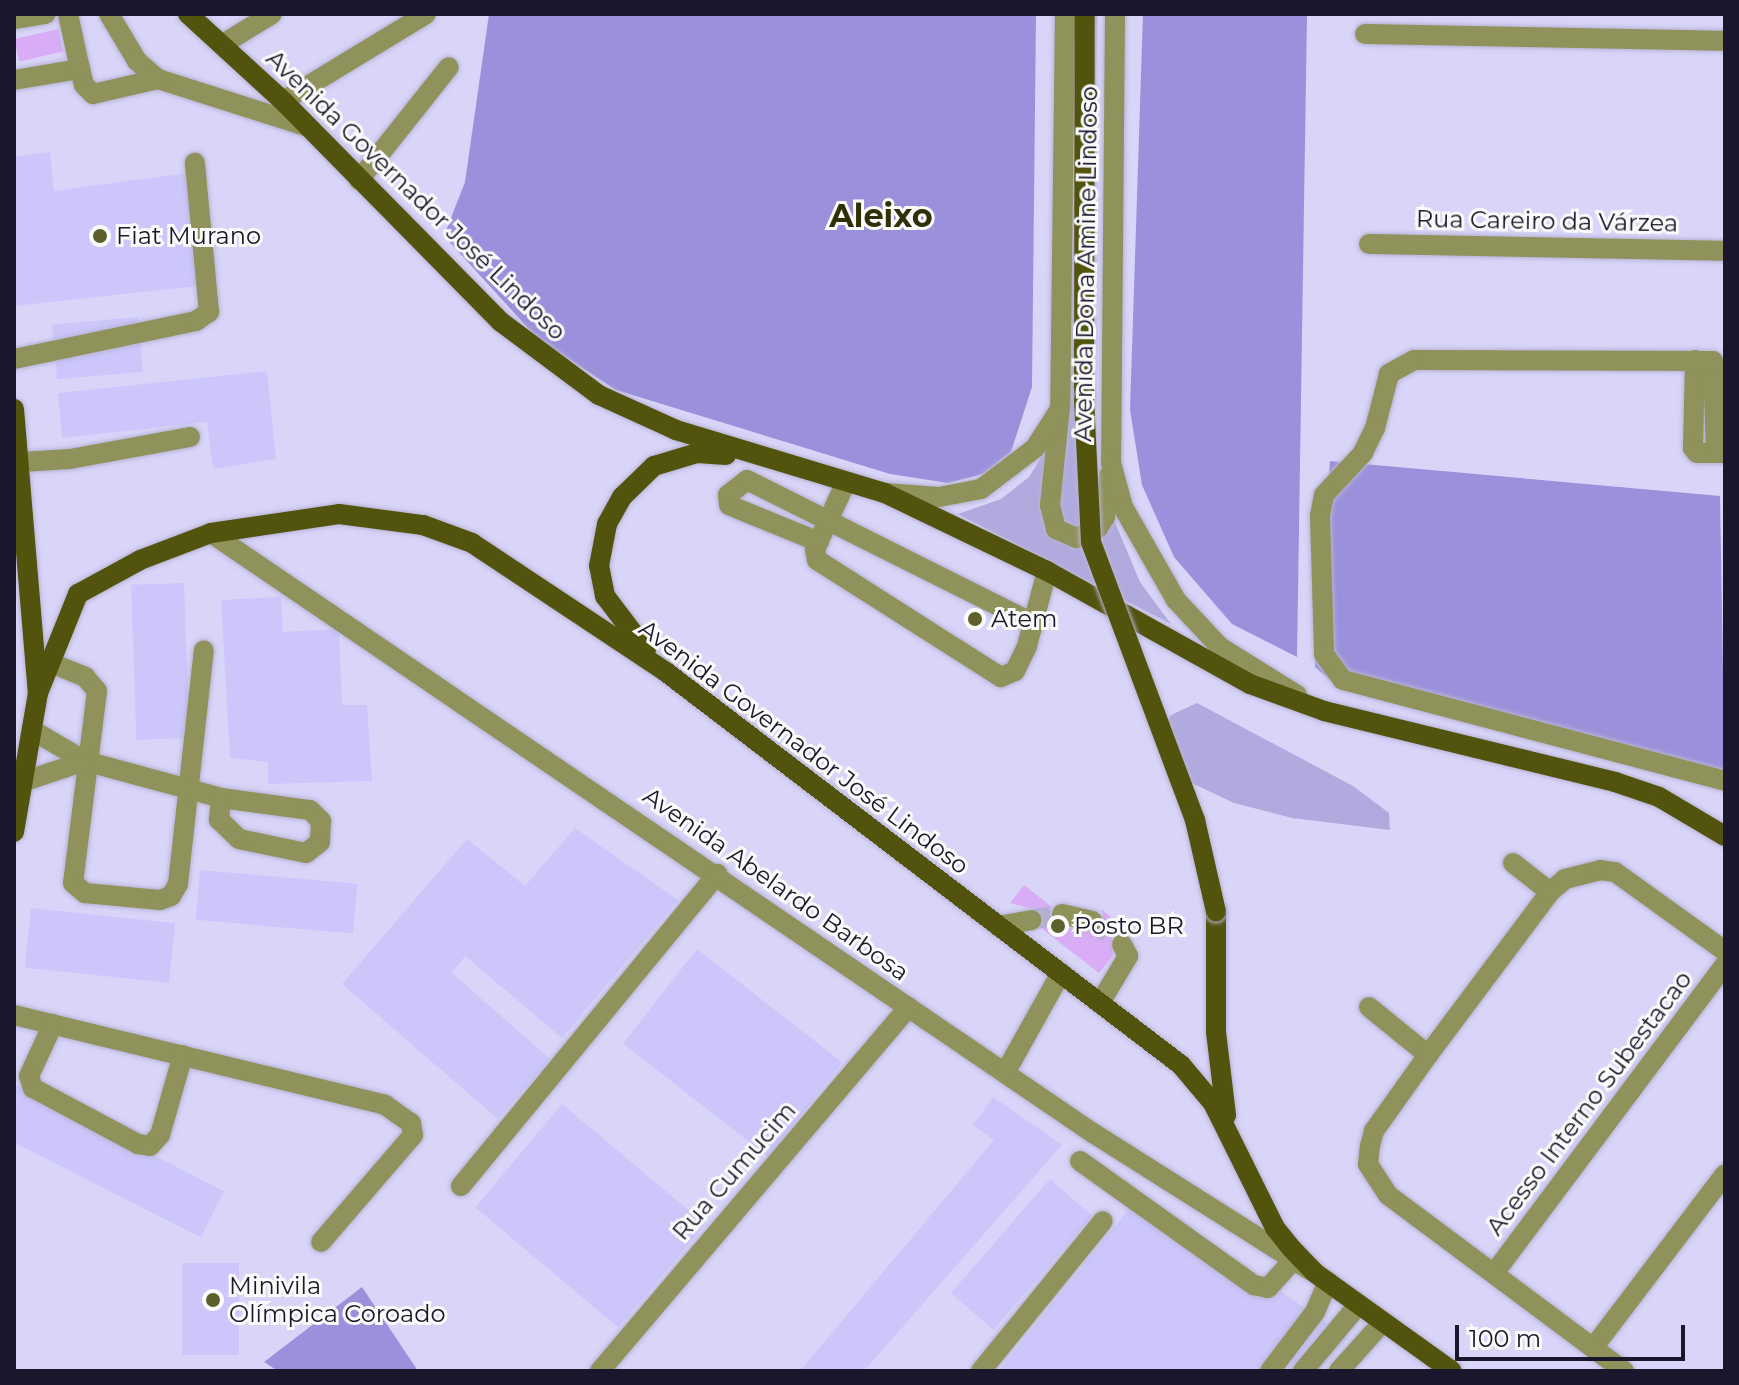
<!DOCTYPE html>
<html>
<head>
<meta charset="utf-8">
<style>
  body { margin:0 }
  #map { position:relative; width:1739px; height:1385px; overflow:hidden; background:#d9d5f9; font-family:Montserrat,sans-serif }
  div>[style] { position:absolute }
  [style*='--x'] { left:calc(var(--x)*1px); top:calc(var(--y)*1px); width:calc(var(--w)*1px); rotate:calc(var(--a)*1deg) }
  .built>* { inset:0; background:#ccc6fb; transform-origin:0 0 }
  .green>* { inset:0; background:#b1aadf }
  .forest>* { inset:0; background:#9b90db }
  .building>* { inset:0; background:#d8adf6; transform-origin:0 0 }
  .minor-tunnel>* { height:20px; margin-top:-10px; transform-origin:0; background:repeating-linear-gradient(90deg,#b3afd0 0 20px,transparent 0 30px) }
  .roads { filter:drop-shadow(0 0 2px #b7b3d4) drop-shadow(0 0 2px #b7b3d4) }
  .minor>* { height:20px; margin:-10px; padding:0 10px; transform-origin:10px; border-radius:10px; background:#8f925a }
  .major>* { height:20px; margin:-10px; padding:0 10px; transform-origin:10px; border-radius:10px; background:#52530d }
  .bridges { filter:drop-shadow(0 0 2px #b7b3d4) drop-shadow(0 0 2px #b7b3d4) }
  .major-bridge>* { height:20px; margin:-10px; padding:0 10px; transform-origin:10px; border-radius:10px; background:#52530d }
  .dots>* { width:22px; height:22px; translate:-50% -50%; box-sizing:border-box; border:4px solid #fbfbfb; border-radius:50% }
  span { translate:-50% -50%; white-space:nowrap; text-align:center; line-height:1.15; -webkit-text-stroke:6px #fbfbfb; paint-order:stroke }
  .street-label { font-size:24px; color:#1a172c }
  .poi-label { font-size:24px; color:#1a172c }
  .left { translate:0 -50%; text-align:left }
  .district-label { font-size:32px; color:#2f3005; font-weight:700 }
  .frame { position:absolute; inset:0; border:16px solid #1a172c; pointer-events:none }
  .scale { position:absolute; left:1455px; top:1325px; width:230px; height:36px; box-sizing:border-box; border:4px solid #1a172c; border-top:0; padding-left:10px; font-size:24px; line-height:28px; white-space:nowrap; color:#1a172c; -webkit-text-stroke:6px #fbfbfb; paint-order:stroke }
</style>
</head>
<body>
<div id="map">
  <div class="built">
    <div style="clip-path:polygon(50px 152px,54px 191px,187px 173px,197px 286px,14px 306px,14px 157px)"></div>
    <div style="left:138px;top:317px;width:55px;height:86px;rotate:85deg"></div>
    <div style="clip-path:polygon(267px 371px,276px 459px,213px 469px,207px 422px,62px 438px,58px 393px)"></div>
    <div style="left:184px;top:583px;width:155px;height:53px;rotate:88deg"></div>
    <div style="clip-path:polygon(281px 597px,283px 632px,339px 629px,342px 705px,367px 705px,372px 781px,268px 784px,268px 762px,230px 758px,221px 600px)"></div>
    <div style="clip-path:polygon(575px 828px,678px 900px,562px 1038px,465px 956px,452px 973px,550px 1059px,498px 1119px,342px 984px,467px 839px,525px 886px)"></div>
    <div style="left:200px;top:870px;width:158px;height:50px;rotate:5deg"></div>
    <div style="left:31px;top:908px;width:145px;height:60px;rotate:6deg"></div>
    <div style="left:697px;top:949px;width:184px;height:120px;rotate:38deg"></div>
    <div style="left:14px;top:1084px;width:236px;height:52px;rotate:27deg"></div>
    <div style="clip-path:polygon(993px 1097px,1062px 1145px,864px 1371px,800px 1371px,994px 1140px,973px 1125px)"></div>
    <div style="left:562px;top:1104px;width:187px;height:135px;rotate:40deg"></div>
    <div style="left:1050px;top:1179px;width:56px;height:151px;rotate:41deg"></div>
    <div style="clip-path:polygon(1141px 1194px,1348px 1338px,1319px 1371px,999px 1371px)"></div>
    <div style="left:182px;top:1263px;width:57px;height:92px"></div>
  </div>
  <div class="green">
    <div style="clip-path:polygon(1067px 14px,1097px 14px,1090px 420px,1096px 477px,1140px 582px,1171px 624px,958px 514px,1001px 499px,1029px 477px,1054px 437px)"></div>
    <div style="clip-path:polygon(1197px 703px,1353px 786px,1389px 813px,1390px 830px,1292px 818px,1234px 803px,1181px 778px,1157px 741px,1171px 715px)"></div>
  </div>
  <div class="forest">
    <div style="clip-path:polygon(489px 14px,1036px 14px,1032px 387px,1011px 452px,983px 474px,948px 483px,890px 474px,616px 390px,538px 339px,444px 236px,465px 182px)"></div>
    <div style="clip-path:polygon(1143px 14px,1307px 14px,1297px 657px,1232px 624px,1174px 557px,1142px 485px,1130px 410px)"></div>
    <div style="clip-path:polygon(1330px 461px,1720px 496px,1725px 786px,1337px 686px,1315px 667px)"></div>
    <div style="clip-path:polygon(362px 1287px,418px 1371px,278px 1371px,264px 1362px)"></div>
  </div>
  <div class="building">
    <div style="left:58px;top:29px;width:23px;height:45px;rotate:77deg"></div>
    <div style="clip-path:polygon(1024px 885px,1052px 907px,1050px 918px,1058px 926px,1096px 933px,1105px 923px,1101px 909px,1131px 933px,1112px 936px,1113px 955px,1099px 973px,1041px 928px,1040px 911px,1010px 903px)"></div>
  </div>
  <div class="minor-tunnel">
    <div style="--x:1031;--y:920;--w:32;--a:-11"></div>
    <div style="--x:1092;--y:921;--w:38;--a:37"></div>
  </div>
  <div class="roads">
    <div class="minor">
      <div style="--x:109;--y:14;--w:55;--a:59.2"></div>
      <div style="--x:137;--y:61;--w:28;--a:41"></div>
      <div style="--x:158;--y:79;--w:154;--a:17.7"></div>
      <div style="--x:1065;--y:14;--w:394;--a:90.7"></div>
      <div style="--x:1060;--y:408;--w:98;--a:95.9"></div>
      <div style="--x:1050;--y:505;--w:25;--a:76"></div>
      <div style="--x:1056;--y:529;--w:22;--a:24"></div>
      <div style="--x:1076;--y:538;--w:24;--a:-24"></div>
      <div style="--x:1098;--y:528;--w:13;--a:-58"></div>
      <div style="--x:1105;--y:517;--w:42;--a:-84.6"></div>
      <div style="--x:1115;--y:14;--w:449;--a:90.5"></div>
      <div style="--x:1111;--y:463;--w:46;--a:74.7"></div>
      <div style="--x:1123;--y:507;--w:107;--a:60.3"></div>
      <div style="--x:1176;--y:600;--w:64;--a:46.9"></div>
      <div style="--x:1220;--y:647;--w:91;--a:31.9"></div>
      <div style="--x:14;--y:19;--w:32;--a:-9"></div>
      <div style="--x:1365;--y:34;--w:360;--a:1.1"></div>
      <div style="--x:223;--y:44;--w:57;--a:-31.5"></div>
      <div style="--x:80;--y:69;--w:16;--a:76"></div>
      <div style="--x:84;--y:85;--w:13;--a:45"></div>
      <div style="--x:93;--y:94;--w:67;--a:-13"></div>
      <div style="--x:14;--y:80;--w:67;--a:-9.5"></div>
      <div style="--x:80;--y:69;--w:56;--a:-102.3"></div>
      <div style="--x:283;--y:101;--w:167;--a:-31.3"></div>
      <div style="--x:359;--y:180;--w:144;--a:-51.5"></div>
      <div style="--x:1369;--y:244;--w:356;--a:1.1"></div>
      <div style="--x:14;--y:359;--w:186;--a:-11.8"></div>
      <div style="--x:196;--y:321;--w:16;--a:-35"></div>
      <div style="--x:209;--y:312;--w:150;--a:-95.4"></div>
      <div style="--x:1695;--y:360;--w:88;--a:91.3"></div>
      <div style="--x:1693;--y:448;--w:6;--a:51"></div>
      <div style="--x:1697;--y:453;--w:28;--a:0"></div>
      <div style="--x:1716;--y:453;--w:92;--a:-91.9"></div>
      <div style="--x:1713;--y:361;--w:299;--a:-179.8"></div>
      <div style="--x:1414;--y:360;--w:29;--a:151"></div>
      <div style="--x:1389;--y:374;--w:56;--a:104.5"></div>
      <div style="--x:1375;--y:428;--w:28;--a:116"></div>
      <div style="--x:1363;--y:453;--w:57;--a:132.9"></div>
      <div style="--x:1324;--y:495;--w:21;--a:101"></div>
      <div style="--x:1320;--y:516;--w:138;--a:88.3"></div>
      <div style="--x:1324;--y:654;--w:32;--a:54"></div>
      <div style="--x:1343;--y:680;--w:395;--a:14.8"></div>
      <div style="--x:21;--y:462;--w:49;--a:-3.5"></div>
      <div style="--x:70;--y:459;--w:122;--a:-10.4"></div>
      <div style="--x:846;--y:482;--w:74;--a:114.8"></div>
      <div style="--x:815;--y:549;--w:11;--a:80"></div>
      <div style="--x:817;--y:560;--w:218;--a:32.5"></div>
      <div style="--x:1001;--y:677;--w:15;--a:-23"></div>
      <div style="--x:1015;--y:671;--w:28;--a:-64"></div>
      <div style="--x:1027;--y:646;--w:78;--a:-75.1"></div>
      <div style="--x:885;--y:493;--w:54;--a:4.2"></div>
      <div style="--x:939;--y:497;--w:43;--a:-10.8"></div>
      <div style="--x:981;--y:489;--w:68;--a:-37.2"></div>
      <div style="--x:1035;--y:448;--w:43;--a:-57.4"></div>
      <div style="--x:211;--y:533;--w:1067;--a:34.23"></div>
      <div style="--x:1093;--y:1133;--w:257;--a:32.3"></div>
      <div style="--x:819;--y:542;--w:97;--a:-157.7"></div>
      <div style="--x:729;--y:505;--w:10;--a:-96"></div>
      <div style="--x:728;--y:495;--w:24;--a:-38"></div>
      <div style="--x:747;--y:480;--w:318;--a:26.6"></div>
      <div style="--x:51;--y:663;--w:37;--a:22"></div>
      <div style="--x:85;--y:677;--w:18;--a:49"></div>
      <div style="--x:97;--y:691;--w:193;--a:97.1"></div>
      <div style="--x:73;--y:883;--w:16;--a:40"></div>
      <div style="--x:85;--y:893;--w:75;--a:5.3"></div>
      <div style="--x:160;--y:900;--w:12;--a:-20"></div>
      <div style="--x:171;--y:896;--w:14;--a:-60"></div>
      <div style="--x:178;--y:884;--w:235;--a:-83.7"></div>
      <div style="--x:32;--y:730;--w:61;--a:30.3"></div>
      <div style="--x:85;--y:761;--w:141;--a:15.2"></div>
      <div style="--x:221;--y:798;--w:90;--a:7.7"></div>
      <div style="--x:310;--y:810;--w:16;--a:45"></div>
      <div style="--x:321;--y:821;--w:21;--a:93"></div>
      <div style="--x:320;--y:842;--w:18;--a:142"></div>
      <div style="--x:306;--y:853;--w:68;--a:-168.2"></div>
      <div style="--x:239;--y:839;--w:28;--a:-136"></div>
      <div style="--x:219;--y:820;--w:22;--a:-85"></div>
      <div style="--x:25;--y:781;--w:63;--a:-18.4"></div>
      <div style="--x:1513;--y:863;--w:47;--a:38.1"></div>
      <div style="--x:1062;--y:914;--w:31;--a:13"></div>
      <div style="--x:998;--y:926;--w:34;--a:-10"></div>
      <div style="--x:1100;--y:1003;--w:55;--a:-59.2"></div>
      <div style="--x:1128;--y:956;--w:13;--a:-117"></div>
      <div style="--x:1369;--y:1007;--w:76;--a:39.1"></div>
      <div style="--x:14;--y:1015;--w:382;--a:13.6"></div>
      <div style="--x:385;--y:1105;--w:32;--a:35"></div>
      <div style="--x:411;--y:1123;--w:12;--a:81"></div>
      <div style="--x:413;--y:1135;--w:141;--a:130.7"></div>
      <div style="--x:53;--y:1024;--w:57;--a:114.8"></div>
      <div style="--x:29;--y:1076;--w:13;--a:72"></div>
      <div style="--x:33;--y:1088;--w:119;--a:28.1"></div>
      <div style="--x:138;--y:1144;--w:12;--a:9"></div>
      <div style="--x:150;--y:1146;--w:15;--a:-48"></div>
      <div style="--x:160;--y:1135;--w:83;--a:-74"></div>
      <div style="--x:1005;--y:1073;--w:115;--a:-60.8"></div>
      <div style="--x:1080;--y:1161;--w:214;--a:35.5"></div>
      <div style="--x:1254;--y:1285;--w:14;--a:12"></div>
      <div style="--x:1268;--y:1288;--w:36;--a:-48"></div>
      <div style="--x:461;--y:1186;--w:404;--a:-50.6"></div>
      <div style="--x:1495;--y:1272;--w:384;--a:-53.2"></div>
      <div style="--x:1593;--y:1348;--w:218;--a:-52.8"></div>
      <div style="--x:600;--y:1371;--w:477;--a:-49.7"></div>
      <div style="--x:981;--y:1371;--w:193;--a:-50.9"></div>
      <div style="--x:1270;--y:1371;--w:74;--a:-52.7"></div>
      <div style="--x:1315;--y:1312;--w:33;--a:-67"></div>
      <div style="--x:1303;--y:1371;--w:87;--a:-50.1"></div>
      <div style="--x:1339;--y:1371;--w:66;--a:-48.1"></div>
      <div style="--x:1624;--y:1371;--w:294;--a:-143.3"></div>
      <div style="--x:1388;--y:1195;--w:37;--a:-123"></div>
      <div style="--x:1368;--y:1164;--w:18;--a:-84"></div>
      <div style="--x:1370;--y:1146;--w:16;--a:-75"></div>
      <div style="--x:1374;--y:1131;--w:93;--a:-54.6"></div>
      <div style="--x:1428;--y:1055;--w:204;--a:-53.2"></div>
      <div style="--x:1550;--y:892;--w:20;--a:-41"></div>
      <div style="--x:1565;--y:879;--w:36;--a:-14"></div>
      <div style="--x:1600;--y:870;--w:15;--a:8"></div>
      <div style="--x:1615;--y:872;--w:135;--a:35.7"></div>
    </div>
    <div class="major">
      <div style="--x:188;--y:14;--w:129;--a:42.5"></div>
      <div style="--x:283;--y:101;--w:310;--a:45.4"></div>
      <div style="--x:501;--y:322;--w:122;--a:36.7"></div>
      <div style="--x:599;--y:395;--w:85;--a:24.4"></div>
      <div style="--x:676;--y:430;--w:218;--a:16.8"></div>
      <div style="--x:885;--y:493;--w:180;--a:25.7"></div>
      <div style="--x:1047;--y:571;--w:232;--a:29.1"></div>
      <div style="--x:1250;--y:684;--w:79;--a:20"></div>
      <div style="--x:1324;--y:711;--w:300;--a:13.7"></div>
      <div style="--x:1615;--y:782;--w:46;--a:18.8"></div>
      <div style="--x:1659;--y:797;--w:77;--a:30.6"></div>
      <div style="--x:1084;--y:399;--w:385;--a:-89.9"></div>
      <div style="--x:14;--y:409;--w:285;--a:85.2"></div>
      <div style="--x:38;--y:693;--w:141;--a:99.8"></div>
      <div style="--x:646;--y:650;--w:68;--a:-127.2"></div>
      <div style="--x:605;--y:596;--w:31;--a:-101"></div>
      <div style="--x:599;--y:566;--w:43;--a:-79.2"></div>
      <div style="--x:607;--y:524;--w:31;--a:-61"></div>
      <div style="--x:622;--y:497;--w:45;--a:-44.1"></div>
      <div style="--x:654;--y:466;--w:45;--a:-16.8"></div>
      <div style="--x:697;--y:453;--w:29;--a:4"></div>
      <div style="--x:38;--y:693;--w:107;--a:-68"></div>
      <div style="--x:78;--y:594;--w:71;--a:-28.7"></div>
      <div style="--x:140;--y:560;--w:76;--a:-20.8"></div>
      <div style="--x:211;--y:533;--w:129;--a:-8.4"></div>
      <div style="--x:339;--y:514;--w:85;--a:7.5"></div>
      <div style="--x:423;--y:525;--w:52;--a:20.2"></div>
      <div style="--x:472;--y:543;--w:233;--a:33.6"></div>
      <div style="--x:666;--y:672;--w:648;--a:37.35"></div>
      <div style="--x:1181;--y:1065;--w:50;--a:49.9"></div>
      <div style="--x:1213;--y:1103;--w:140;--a:63.6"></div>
      <div style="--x:1275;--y:1228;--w:27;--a:51"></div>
      <div style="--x:1292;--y:1249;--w:33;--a:46"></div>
      <div style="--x:1315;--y:1273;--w:168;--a:35.6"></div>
      <div style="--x:1216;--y:912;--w:120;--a:90"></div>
      <div style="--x:1216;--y:1032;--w:84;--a:83.1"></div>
    </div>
  </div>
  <div class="bridges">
    <div class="major-bridge">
      <div style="--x:1084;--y:399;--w:143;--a:87.2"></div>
      <div style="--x:1091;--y:542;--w:297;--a:69.5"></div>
      <div style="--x:1195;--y:820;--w:94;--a:77.1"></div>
    </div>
  </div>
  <div class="dots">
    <div style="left:100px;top:236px;background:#5d5f2c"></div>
    <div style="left:975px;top:619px;background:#5d5f2c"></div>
    <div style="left:1058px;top:926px;background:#5d5f2c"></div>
    <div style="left:213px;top:1300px;background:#5d5f2c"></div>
  </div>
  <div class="street-label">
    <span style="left:416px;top:195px;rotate:44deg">Avenida Governador José Lindoso</span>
    <span style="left:1547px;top:221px;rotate:1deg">Rua Careiro da Várzea</span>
    <span style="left:1086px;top:264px;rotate:-89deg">Avenida Dona Amine Lindoso</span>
    <span style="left:804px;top:747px;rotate:37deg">Avenida Governador José Lindoso</span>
    <span style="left:776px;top:884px;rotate:35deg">Avenida Abelardo Barbosa</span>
    <span style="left:1589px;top:1103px;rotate:-53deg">Acesso Interno Subestacao</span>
    <span style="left:734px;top:1171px;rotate:-49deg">Rua Cumucim</span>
  </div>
  <div class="poi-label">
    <span class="left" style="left:116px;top:236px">Fiat Murano</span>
    <span class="left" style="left:991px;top:619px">Atem</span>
    <span class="left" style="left:1074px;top:926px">Posto BR</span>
    <span class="left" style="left:229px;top:1300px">Minivila<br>Olímpica Coroado</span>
  </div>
  <div class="district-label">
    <span style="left:881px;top:216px">Aleixo</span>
  </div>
  <div class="frame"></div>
  <div class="scale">100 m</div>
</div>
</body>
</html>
